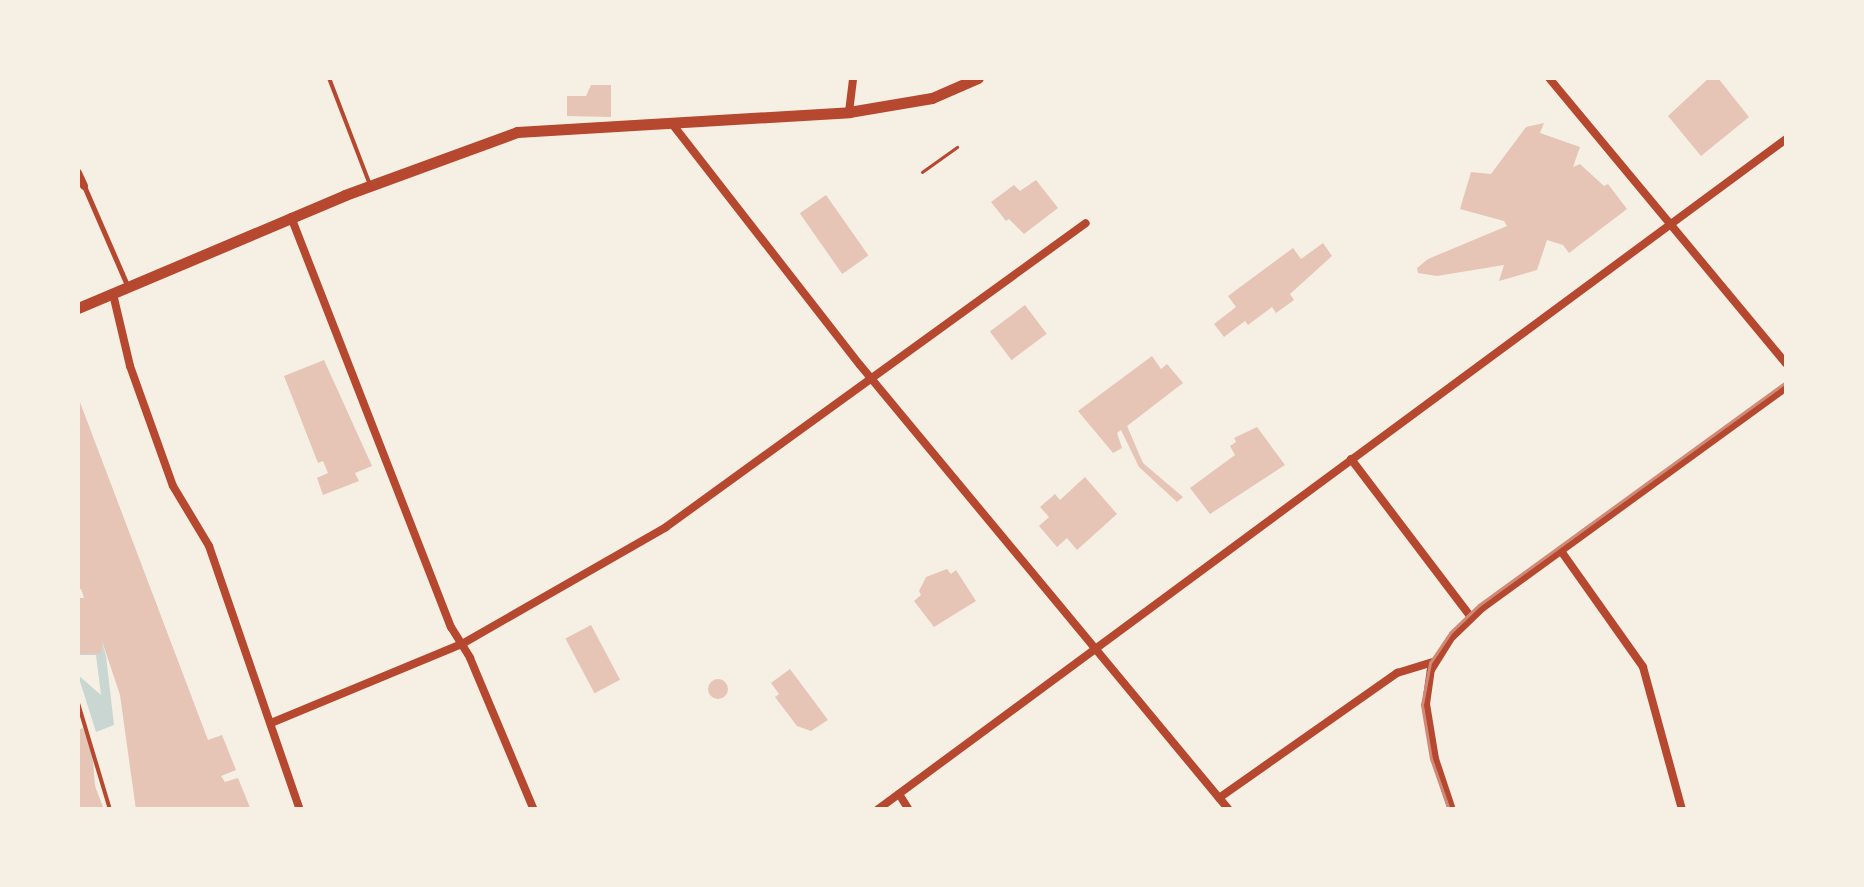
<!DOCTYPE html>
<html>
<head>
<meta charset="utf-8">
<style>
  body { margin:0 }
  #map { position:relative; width:1864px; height:887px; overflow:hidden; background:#f6efe4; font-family:Overpass,sans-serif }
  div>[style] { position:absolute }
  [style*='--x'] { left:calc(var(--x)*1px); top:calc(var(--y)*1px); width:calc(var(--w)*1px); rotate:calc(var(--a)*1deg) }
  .water>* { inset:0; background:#c9d6d2 }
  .building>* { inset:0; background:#e6c5b7; transform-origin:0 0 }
  .round { border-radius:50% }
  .path>* { height:2.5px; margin:-1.25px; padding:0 1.25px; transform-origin:1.25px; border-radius:1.25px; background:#b5482f }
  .service>* { height:4px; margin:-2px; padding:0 2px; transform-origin:2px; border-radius:2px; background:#b5482f }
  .pedestrian>* { height:5px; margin:-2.5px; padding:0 2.5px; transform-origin:2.5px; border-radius:2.5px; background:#b5482f }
  .minor>* { height:8px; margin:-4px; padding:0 4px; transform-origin:4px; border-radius:4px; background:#b5482f }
  .primary>* { height:11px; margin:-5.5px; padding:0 5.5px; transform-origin:5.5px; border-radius:5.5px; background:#b5482f }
  .tram>* { height:2.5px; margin:-1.25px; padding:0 1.25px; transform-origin:1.25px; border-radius:1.25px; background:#cf8b77 }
  span { translate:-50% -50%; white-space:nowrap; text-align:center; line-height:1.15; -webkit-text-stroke:8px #f6efe4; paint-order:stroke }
  .frame { position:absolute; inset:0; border:80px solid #f6efe4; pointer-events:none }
</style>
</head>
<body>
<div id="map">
  <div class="water">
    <div style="clip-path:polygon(78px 639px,102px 641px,106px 656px,114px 725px,96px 732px,78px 675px,101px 695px,96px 655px,78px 655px)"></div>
  </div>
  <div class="building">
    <div style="clip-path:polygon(1709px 78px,1718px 78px,1749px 117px,1701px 156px,1668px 116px)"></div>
    <div style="clip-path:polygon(591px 85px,611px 85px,611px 117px,567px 116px,567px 96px,586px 96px)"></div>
    <div style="clip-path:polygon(1544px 123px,1540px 133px,1580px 147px,1573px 167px,1580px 164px,1604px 186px,1608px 184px,1627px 209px,1569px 253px,1563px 245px,1547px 240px,1537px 270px,1499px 281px,1504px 265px,1437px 276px,1418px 273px,1417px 268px,1428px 259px,1507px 226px,1504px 221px,1460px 209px,1471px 172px,1491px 174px,1526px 127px)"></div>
    <div style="clip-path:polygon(1036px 180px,1058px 208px,1024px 234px,1009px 219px,1006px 221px,991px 202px,1014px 185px,1020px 191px)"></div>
    <div style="left:826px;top:195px;width:74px;height:32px;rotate:55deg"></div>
    <div style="clip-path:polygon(1323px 243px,1332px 256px,1290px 294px,1294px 300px,1276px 313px,1272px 307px,1248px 325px,1245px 321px,1224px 337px,1214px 324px,1236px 307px,1228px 296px,1293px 248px,1301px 259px)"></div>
    <div style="left:1025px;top:305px;width:36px;height:44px;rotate:53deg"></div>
    <div style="clip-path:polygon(1152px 356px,1161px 369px,1167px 364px,1183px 383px,1127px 426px,1143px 463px,1183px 497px,1177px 502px,1139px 467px,1121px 430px,1117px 433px,1122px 448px,1113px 453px,1078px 411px)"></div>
    <div style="clip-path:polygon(324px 360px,372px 466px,355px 473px,359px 481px,323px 495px,317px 478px,328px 473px,323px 461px,318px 463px,284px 376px)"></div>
    <div style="clip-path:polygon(78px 397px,208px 740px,222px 735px,236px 770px,221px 776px,225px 782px,238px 778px,251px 810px,136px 810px,120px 695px,102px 641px,101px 653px,78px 654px,78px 598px,84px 598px,81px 589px,78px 590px)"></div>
    <div style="clip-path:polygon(1257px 427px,1285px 465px,1210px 514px,1190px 488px,1235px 455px,1230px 446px,1236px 442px,1234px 438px)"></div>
    <div style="clip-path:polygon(1085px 477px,1117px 514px,1077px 550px,1067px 538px,1057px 547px,1039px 526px,1049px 517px,1040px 507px,1055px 494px,1060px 500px)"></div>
    <div style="clip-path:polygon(947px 569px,951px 574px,956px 570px,976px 601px,934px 627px,914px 601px,921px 595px,919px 591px,926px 577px)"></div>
    <div style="left:591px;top:625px;width:62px;height:29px;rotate:62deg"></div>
    <div style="clip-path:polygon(790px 669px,828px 720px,811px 731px,797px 726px,775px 697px,779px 694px,771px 683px)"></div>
    <div class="round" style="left:708px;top:679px;width:20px;height:20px"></div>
    <div style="clip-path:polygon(83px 728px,92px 748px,95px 786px,103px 807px,100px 810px,78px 810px,78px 730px)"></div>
  </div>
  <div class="path">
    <div style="--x:922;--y:172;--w:43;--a:-35.5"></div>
  </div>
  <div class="service">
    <div style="--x:329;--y:78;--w:115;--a:69"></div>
    <div style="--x:78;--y:703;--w:112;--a:73.3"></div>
  </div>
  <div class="pedestrian">
    <div style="--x:84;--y:186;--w:108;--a:66.5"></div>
  </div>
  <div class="minor">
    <div style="--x:1549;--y:78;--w:371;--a:50.3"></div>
    <div style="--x:849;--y:112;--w:34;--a:-83"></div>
    <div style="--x:673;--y:125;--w:304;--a:52.1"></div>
    <div style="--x:860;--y:365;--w:578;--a:50.33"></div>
    <div style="--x:78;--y:173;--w:14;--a:65"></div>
    <div style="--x:291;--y:217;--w:440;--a:68.7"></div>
    <div style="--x:451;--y:627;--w:36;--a:58"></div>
    <div style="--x:470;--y:658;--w:165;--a:67.2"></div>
    <div style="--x:113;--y:294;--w:74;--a:76.7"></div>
    <div style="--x:130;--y:366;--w:127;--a:70.3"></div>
    <div style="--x:173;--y:486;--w:70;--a:59"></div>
    <div style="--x:209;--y:546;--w:279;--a:71"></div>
    <div style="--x:1351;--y:459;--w:198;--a:52.8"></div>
    <div style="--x:1561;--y:551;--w:142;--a:54.7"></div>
    <div style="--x:1643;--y:667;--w:148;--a:74.7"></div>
    <div style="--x:271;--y:723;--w:207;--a:-22.5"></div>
    <div style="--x:462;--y:644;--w:235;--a:-29.8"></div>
    <div style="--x:666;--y:527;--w:518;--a:-35.9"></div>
    <div style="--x:899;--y:794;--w:19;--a:58"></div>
    <div style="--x:1219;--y:798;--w:218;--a:-35.1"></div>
    <div style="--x:1397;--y:673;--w:39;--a:-17"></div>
    <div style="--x:877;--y:810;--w:1130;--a:-36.43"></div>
    <div style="--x:1452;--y:810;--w:54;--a:-108.4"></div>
    <div style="--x:1435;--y:759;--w:56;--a:-99.3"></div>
    <div style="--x:1426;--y:704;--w:34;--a:-82"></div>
    <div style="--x:1431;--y:670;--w:36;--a:-58"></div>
    <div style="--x:1450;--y:639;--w:45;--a:-44.1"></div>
    <div style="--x:1482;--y:608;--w:376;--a:-36"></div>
  </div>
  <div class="primary">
    <div style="--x:78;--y:308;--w:290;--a:-22.9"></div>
    <div style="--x:345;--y:195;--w:183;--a:-20.1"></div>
    <div style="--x:517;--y:132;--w:333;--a:-3.4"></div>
    <div style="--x:849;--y:112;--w:84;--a:-9.6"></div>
    <div style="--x:932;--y:98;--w:50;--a:-23.5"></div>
  </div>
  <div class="tram">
    <div style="--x:1449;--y:810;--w:54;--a:-109.4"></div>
    <div style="--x:1431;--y:759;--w:55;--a:-99.5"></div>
    <div style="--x:1422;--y:705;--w:43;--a:-79.2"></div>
    <div style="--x:1430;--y:663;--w:36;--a:-56"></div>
    <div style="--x:1450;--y:633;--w:40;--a:-44"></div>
    <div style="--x:1479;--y:605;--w:379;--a:-36"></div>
  </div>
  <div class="frame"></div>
</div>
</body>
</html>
